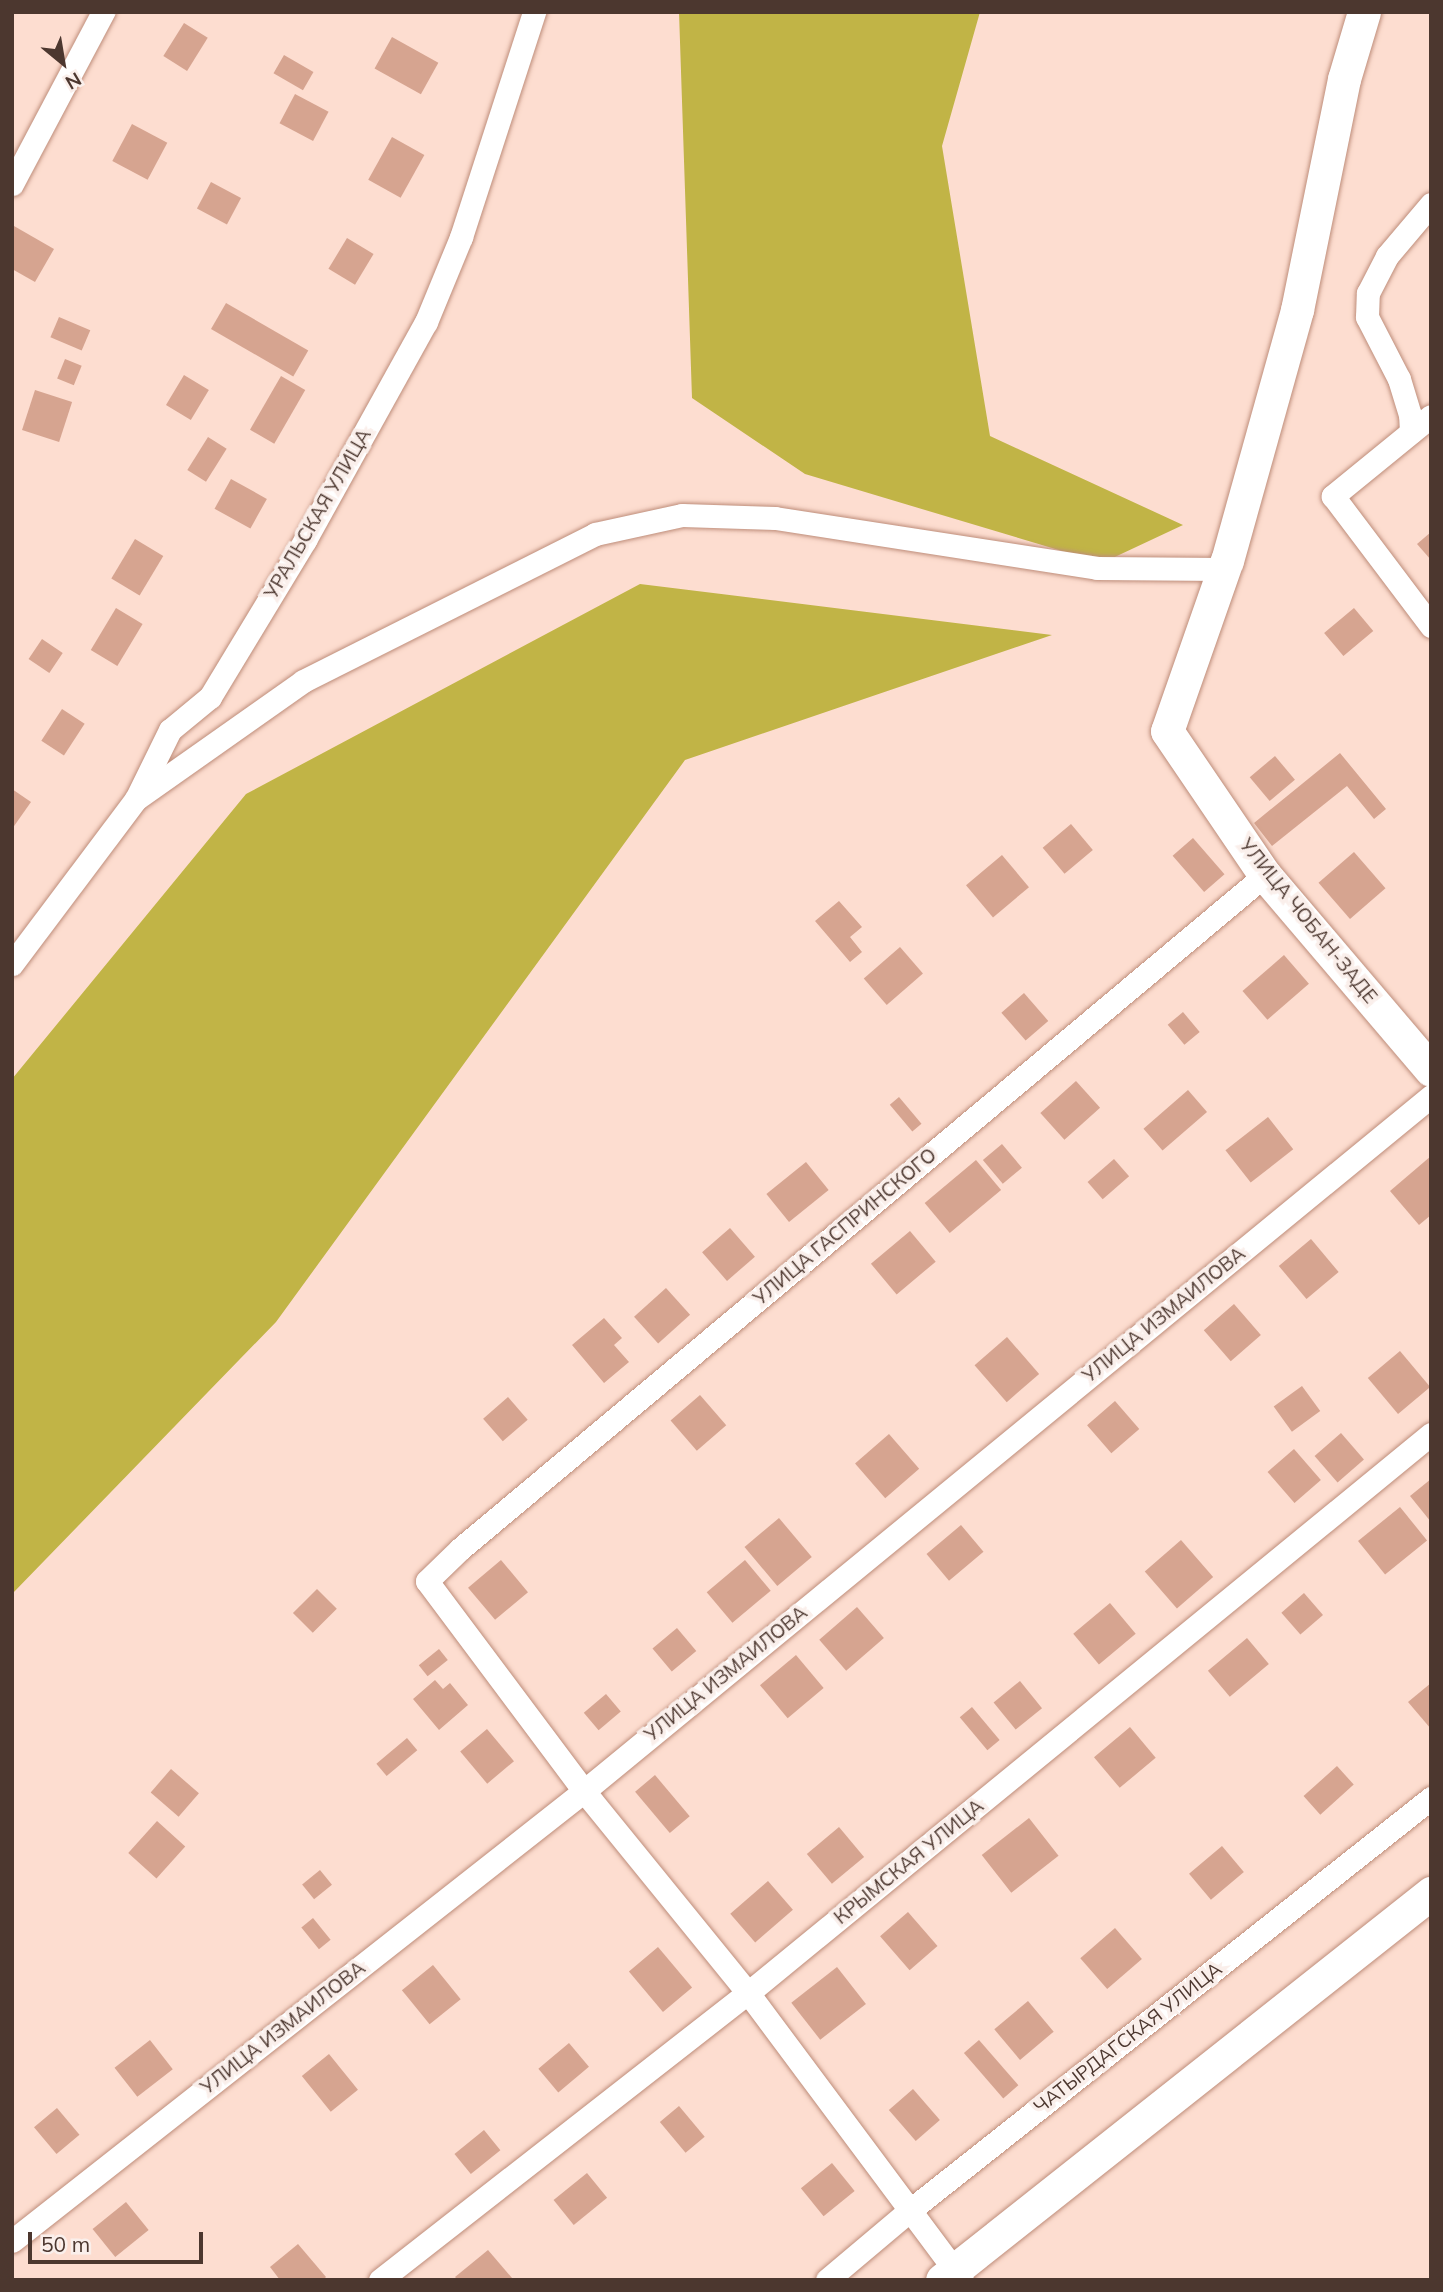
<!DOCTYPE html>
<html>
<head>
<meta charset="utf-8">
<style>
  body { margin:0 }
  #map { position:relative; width:1443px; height:2292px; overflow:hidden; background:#fdddd0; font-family:Mulish,sans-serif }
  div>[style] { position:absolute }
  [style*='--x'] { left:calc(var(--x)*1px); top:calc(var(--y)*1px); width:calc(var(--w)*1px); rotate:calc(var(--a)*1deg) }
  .forest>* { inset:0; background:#c1b446 }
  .building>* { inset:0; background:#d6a490; transform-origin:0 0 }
  .roads { filter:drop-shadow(0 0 2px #be8d7a) drop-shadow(0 0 2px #be8d7a) }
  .minor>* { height:23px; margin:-11.5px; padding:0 11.5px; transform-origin:11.5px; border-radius:11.5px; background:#fff }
  .secondary>* { height:33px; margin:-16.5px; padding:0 16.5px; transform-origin:16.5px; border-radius:16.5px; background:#fff }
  span { translate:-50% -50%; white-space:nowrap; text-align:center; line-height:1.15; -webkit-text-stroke:7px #faefeb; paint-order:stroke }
  .street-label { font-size:19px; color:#4c372f }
  .frame { position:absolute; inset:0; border:14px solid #4c372f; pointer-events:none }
  .north { position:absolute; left:28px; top:28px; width:70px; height:70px; -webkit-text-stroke:5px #faefeb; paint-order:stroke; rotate:150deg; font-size:19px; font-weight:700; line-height:28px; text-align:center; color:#4c372f }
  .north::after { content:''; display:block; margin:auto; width:24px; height:32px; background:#4c372f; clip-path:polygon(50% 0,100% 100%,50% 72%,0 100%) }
  .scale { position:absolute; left:28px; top:2232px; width:175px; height:32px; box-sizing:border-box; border:4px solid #4c372f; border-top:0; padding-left:9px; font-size:21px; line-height:24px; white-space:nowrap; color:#4c372f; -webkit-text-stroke:5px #faefeb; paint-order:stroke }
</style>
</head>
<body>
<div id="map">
  <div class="forest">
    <div style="clip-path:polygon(679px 12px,980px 12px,942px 146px,990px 436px,1183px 525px,1102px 563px,805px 474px,692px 398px)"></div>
    <div style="clip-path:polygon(640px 584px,1052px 635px,685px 760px,276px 1322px,12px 1594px,12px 1079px,246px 794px)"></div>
  </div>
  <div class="building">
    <div style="left:184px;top:23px;width:28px;height:39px;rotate:32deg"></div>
    <div style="left:392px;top:37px;width:53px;height:36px;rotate:29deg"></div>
    <div style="left:284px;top:55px;width:34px;height:21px;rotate:30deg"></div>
    <div style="left:295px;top:94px;width:38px;height:33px;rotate:28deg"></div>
    <div style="left:132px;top:124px;width:40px;height:42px;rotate:28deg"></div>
    <div style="left:392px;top:137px;width:37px;height:49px;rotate:29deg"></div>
    <div style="left:211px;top:182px;width:34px;height:30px;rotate:28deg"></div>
    <div style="clip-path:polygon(14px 226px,54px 249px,35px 282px,12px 269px)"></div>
    <div style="left:347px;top:238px;width:31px;height:36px;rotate:31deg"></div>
    <div style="left:226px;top:303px;width:95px;height:30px;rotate:30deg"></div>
    <div style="left:59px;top:317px;width:34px;height:22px;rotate:23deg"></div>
    <div style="left:65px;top:359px;width:18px;height:21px;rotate:22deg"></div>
    <div style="left:184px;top:375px;width:29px;height:35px;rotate:31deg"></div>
    <div style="left:281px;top:376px;width:28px;height:62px;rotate:30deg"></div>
    <div style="left:35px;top:390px;width:39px;height:42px;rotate:18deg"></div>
    <div style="left:208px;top:437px;width:22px;height:39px;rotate:32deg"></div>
    <div style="left:231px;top:479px;width:41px;height:34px;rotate:29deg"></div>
    <div style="clip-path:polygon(1431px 532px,1431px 560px,1417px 544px)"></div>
    <div style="left:135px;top:539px;width:33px;height:46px;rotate:31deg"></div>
    <div style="left:116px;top:608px;width:31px;height:49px;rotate:31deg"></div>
    <div style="left:1354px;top:608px;width:30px;height:39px;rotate:50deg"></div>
    <div style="left:42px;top:639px;width:25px;height:24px;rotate:34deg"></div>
    <div style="left:62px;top:709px;width:27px;height:38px;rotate:33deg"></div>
    <div style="clip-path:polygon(1340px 753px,1386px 809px,1374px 819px,1347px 786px,1272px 846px,1254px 823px)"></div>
    <div style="left:1275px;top:756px;width:31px;height:33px;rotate:50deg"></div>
    <div style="clip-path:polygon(12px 789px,31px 802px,12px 829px)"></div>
    <div style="left:1071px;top:824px;width:34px;height:37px;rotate:50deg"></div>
    <div style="left:1193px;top:838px;width:48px;height:27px;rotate:49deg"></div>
    <div style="left:1354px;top:852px;width:48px;height:47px;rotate:49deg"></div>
    <div style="left:1002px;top:855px;width:42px;height:47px;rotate:50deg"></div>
    <div style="clip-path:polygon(839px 901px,862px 927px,850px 937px,862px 952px,850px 962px,815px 921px)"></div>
    <div style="left:900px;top:947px;width:35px;height:48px;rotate:49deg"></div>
    <div style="left:1284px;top:955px;width:38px;height:55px;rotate:49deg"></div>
    <div style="left:1024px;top:993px;width:37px;height:30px;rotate:49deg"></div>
    <div style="left:1183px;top:1012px;width:26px;height:20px;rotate:50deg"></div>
    <div style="left:1076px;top:1081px;width:36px;height:48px;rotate:48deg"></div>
    <div style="left:1188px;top:1090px;width:29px;height:59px;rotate:49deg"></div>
    <div style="left:899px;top:1097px;width:35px;height:12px;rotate:50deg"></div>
    <div style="left:1268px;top:1117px;width:41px;height:54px;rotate:52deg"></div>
    <div style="left:1002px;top:1144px;width:31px;height:25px;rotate:50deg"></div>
    <div style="clip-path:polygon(1431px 1156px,1431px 1215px,1419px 1225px,1390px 1191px)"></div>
    <div style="left:1114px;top:1159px;width:23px;height:35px;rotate:49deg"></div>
    <div style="left:976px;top:1160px;width:39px;height:67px;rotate:50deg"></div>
    <div style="left:806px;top:1162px;width:36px;height:51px;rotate:51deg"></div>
    <div style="left:730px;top:1228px;width:38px;height:37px;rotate:49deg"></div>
    <div style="left:910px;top:1231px;width:40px;height:51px;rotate:50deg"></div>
    <div style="left:1311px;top:1239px;width:43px;height:42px;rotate:50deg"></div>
    <div style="left:666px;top:1288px;width:36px;height:43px;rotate:48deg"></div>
    <div style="left:1234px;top:1304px;width:41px;height:40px;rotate:49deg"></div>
    <div style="clip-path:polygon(604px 1318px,622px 1338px,614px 1345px,629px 1362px,604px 1383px,572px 1345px)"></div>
    <div style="left:1007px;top:1337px;width:49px;height:43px;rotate:49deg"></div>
    <div style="left:1400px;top:1351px;width:47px;height:42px;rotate:50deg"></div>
    <div style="left:1302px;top:1386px;width:31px;height:35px;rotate:54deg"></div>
    <div style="left:700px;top:1395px;width:40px;height:39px;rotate:49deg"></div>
    <div style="left:508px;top:1397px;width:30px;height:33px;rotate:49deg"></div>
    <div style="left:1115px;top:1401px;width:37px;height:37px;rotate:49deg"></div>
    <div style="left:1341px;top:1433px;width:35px;height:35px;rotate:49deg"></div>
    <div style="left:889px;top:1434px;width:46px;height:45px;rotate:49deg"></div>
    <div style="left:1294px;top:1449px;width:41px;height:35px;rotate:49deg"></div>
    <div style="clip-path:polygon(1431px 1479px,1431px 1522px,1410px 1496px)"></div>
    <div style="left:1400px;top:1507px;width:43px;height:54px;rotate:51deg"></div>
    <div style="left:779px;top:1518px;width:51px;height:45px;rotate:50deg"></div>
    <div style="left:961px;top:1525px;width:35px;height:45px;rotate:50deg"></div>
    <div style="left:1181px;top:1540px;width:49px;height:48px;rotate:49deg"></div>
    <div style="left:501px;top:1560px;width:42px;height:43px;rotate:50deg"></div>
    <div style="left:745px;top:1560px;width:40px;height:50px;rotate:50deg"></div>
    <div style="left:317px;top:1589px;width:28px;height:34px;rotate:45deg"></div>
    <div style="left:1304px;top:1593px;width:29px;height:30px;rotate:49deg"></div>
    <div style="left:1110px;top:1603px;width:40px;height:48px;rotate:50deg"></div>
    <div style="left:857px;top:1607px;width:41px;height:50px;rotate:49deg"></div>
    <div style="left:677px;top:1628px;width:30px;height:32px;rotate:50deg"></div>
    <div style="left:1247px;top:1638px;width:34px;height:51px;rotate:50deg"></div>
    <div style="left:439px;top:1649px;width:14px;height:26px;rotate:51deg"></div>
    <div style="left:796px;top:1655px;width:43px;height:47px;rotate:50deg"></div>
    <div style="clip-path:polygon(435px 1680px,443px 1689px,450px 1683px,468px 1705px,439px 1730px,413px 1699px)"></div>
    <div style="left:1020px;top:1681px;width:35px;height:34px;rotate:51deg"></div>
    <div style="clip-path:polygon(1431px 1683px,1431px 1729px,1408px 1702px)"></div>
    <div style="left:606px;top:1694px;width:23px;height:29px;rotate:50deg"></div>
    <div style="left:972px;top:1707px;width:43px;height:16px;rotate:50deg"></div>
    <div style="left:1130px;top:1727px;width:40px;height:47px;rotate:50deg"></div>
    <div style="left:487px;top:1729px;width:42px;height:35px;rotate:50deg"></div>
    <div style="left:407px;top:1738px;width:16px;height:40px;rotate:50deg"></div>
    <div style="left:1337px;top:1766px;width:25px;height:45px;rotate:48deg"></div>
    <div style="left:171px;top:1769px;width:37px;height:31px;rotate:41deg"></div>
    <div style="left:655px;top:1775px;width:54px;height:26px;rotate:50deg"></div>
    <div style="left:1029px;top:1818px;width:48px;height:60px;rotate:52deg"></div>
    <div style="left:157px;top:1821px;width:38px;height:43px;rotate:42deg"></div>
    <div style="left:839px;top:1827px;width:39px;height:42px;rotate:50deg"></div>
    <div style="left:1222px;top:1846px;width:34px;height:43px;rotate:50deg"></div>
    <div style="left:320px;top:1870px;width:19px;height:23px;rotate:51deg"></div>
    <div style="left:768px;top:1881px;width:38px;height:50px;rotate:49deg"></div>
    <div style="left:908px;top:1912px;width:45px;height:37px;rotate:49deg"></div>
    <div style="left:313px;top:1918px;width:28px;height:15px;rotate:51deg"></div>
    <div style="left:1115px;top:1928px;width:41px;height:46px;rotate:49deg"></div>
    <div style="left:658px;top:1947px;width:53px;height:38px;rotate:50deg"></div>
    <div style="left:433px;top:1965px;width:44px;height:40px;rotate:51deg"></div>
    <div style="left:837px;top:1967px;width:47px;height:58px;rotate:52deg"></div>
    <div style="left:1028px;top:2001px;width:40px;height:44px;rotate:50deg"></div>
    <div style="left:150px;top:2040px;width:37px;height:45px;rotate:52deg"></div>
    <div style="left:979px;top:2040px;width:60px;height:20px;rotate:49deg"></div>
    <div style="left:569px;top:2043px;width:31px;height:40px;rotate:50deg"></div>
    <div style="left:329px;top:2054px;width:46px;height:35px;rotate:51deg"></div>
    <div style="left:913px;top:2089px;width:41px;height:32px;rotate:49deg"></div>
    <div style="left:679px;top:2106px;width:40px;height:25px;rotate:50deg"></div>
    <div style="left:57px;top:2108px;width:35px;height:30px;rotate:50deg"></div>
    <div style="left:484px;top:2130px;width:26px;height:38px;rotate:51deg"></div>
    <div style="left:832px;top:2163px;width:36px;height:40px;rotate:51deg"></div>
    <div style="left:587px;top:2173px;width:32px;height:43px;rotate:51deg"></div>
    <div style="left:126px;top:2202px;width:36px;height:43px;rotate:51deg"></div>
    <div style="clip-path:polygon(298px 2244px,326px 2277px,323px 2280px,280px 2280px,270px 2267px)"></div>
    <div style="clip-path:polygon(488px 2250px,512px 2278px,458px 2280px,455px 2277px)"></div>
  </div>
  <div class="roads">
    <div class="minor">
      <div style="--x:12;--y:184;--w:195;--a:-62.1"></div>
      <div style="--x:1431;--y:416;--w:127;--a:140.8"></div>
      <div style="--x:1333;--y:496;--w:163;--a:53"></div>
      <div style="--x:1411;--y:432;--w:17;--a:-93"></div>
      <div style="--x:1410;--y:415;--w:38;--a:-107"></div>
      <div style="--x:1399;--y:379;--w:70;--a:-117.3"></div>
      <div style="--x:1367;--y:317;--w:24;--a:-88"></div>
      <div style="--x:1368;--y:293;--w:42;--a:-62.8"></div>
      <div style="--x:1387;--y:256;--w:68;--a:-49.8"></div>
      <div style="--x:136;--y:799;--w:204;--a:-35.2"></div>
      <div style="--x:303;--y:681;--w:327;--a:-26.7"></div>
      <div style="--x:595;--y:534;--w:89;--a:-12.3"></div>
      <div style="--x:682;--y:515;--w:93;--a:1.8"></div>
      <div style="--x:775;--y:518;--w:326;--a:8.8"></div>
      <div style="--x:1097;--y:568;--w:126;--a:0.5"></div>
      <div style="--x:12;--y:964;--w:206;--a:-53.1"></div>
      <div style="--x:136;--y:799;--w:77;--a:-63.8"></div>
      <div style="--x:170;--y:730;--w:52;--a:-39.5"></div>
      <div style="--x:210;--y:697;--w:184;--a:-58.8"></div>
      <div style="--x:305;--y:540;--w:249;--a:-61"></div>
      <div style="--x:426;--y:322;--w:92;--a:-67.6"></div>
      <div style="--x:461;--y:237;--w:237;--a:-72"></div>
      <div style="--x:12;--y:2241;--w:728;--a:-38.19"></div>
      <div style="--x:584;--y:1791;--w:1096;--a:-39.37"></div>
      <div style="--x:380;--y:2280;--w:467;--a:-38"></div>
      <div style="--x:748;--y:1993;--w:883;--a:-39.3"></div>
      <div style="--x:827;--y:2280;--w:107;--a:-40.1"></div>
      <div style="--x:909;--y:2211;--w:666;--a:-38.35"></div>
      <div style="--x:962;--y:2280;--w:358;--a:-126.7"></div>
      <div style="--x:748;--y:1993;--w:260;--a:-129.1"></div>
      <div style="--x:584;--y:1791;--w:262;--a:-126.8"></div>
      <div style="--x:427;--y:1581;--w:46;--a:-44.1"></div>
      <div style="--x:460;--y:1549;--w:1050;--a:-39.94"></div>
    </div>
    <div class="secondary">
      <div style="--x:1364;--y:12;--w:70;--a:106.6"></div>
      <div style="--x:1344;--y:79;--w:236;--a:101.5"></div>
      <div style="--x:1297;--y:310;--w:260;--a:105.6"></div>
      <div style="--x:1227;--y:560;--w:181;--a:109.3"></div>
      <div style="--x:1167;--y:731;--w:174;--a:55.8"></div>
      <div style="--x:1265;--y:875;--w:256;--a:49.6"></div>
      <div style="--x:942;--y:2280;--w:624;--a:-38.36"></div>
    </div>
  </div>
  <div class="street-label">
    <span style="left:318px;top:514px;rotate:-60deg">УРАЛЬСКАЯ УЛИЦА</span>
    <span style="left:1308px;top:921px;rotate:51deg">УЛИЦА ЧОБАН-ЗАДЕ</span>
    <span style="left:845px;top:1227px;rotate:-40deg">УЛИЦА ГАСПРИНСКОГО</span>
    <span style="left:1164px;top:1315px;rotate:-39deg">УЛИЦА ИЗМАИЛОВА</span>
    <span style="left:726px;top:1674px;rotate:-39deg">УЛИЦА ИЗМАИЛОВА</span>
    <span style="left:909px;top:1862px;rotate:-39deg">КРЫМСКАЯ УЛИЦА</span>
    <span style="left:283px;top:2028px;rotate:-38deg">УЛИЦА ИЗМАИЛОВА</span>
    <span style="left:1128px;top:2038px;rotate:-38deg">ЧАТЫРДАГСКАЯ УЛИЦА</span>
  </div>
  <div class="frame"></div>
  <div class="north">N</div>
  <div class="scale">50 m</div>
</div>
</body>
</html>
